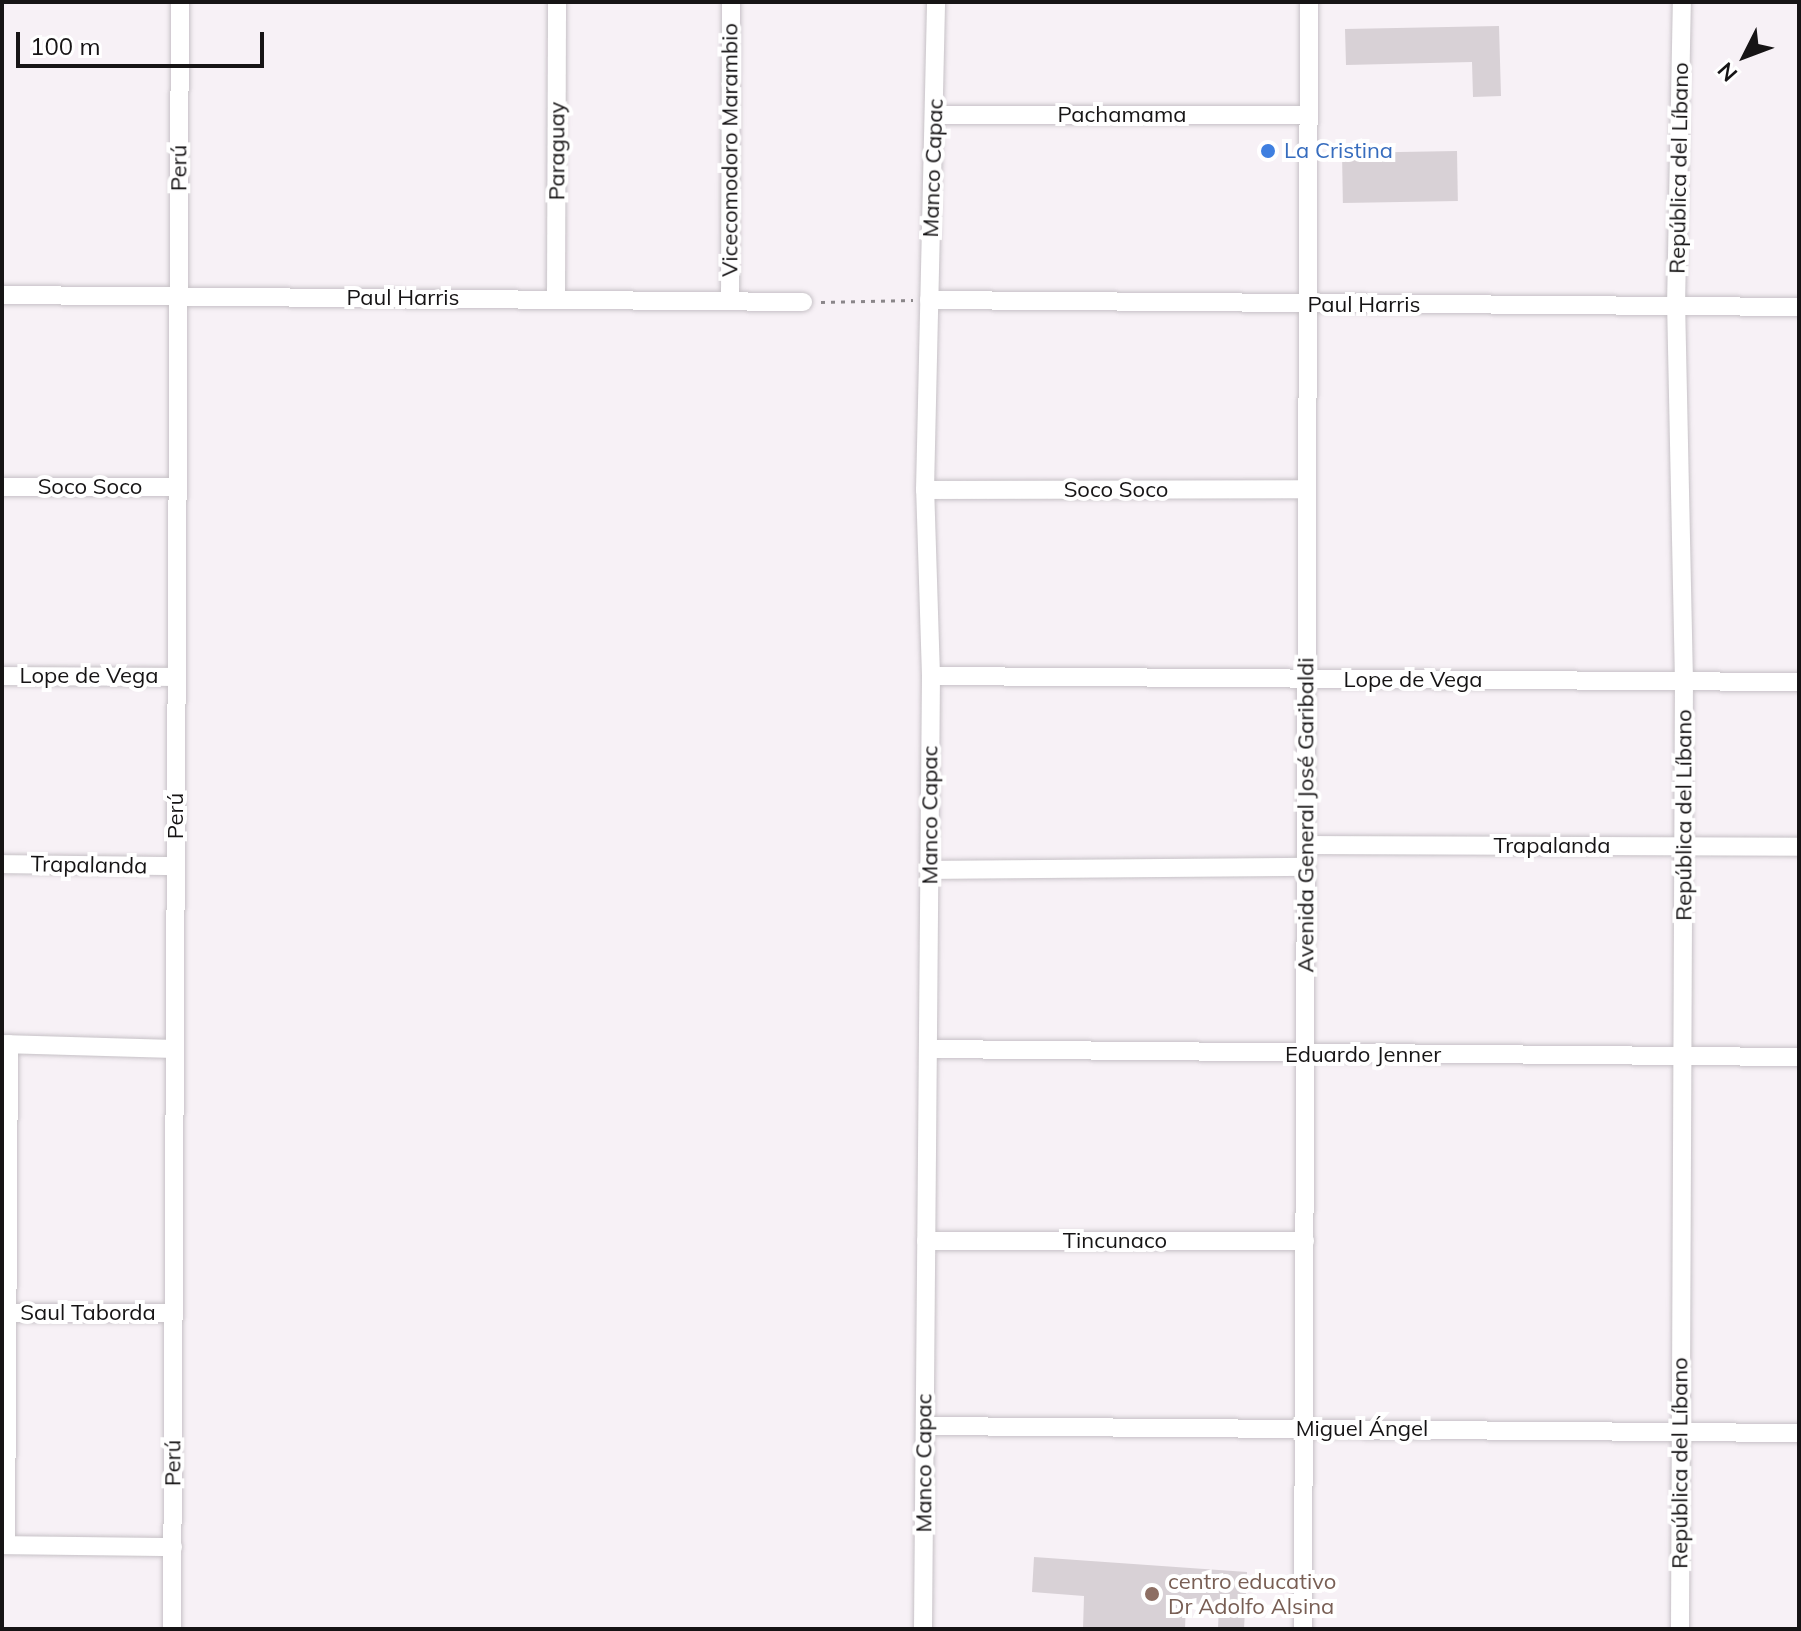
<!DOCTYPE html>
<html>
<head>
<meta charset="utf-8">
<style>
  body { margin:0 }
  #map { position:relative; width:1801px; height:1631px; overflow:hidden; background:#f7f1f6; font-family:Mulish,sans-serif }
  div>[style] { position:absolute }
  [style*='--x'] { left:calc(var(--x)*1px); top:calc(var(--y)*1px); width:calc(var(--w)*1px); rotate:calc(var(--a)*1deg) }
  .building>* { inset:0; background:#d8d1d6; transform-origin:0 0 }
  .path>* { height:3px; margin-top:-1.5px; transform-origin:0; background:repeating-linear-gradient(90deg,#8a8689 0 4px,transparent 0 10px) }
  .roads { filter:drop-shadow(0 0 2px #c6c1c6) drop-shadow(0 0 2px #c6c1c6) }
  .minor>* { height:18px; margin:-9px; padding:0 9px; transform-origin:9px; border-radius:9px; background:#fff }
  .dots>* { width:22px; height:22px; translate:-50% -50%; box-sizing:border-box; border:4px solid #fff; border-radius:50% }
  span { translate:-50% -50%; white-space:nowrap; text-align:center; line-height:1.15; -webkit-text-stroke:8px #fff; paint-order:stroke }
  .street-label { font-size:22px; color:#161415 }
  .shop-label { font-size:22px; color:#366cbe }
  .left { translate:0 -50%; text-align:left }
  .education-label { font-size:22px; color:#785e54 }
  .frame { position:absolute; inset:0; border:4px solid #161415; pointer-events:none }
  .north { position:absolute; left:1705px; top:16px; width:80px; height:80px; -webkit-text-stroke:6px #fff; paint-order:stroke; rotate:228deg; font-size:22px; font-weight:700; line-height:32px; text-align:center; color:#161415 }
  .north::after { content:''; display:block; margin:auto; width:28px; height:36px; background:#161415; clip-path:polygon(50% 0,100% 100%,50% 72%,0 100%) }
  .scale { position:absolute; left:16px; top:32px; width:248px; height:36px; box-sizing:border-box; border:4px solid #161415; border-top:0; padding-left:10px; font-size:24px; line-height:28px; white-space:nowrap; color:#161415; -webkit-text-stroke:6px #fff; paint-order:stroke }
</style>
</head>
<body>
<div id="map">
  <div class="building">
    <div style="clip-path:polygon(1499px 26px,1501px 96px,1473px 97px,1472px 62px,1346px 65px,1345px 29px)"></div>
    <div style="left:1457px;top:151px;width:50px;height:115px;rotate:89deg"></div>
    <div style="clip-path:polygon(1034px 1557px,1247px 1572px,1244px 1629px,1218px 1629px,1219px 1605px,1186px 1603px,1185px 1629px,1083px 1629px,1084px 1596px,1032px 1592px)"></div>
  </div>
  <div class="path">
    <div style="--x:821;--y:302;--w:92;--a:-1.2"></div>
  </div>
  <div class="roads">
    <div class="minor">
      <div style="--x:935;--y:115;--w:373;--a:0"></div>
      <div style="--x:2;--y:295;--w:801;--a:0.5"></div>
      <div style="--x:556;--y:299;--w:297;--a:-89.8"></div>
      <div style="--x:730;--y:299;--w:297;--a:-89.8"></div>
      <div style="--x:929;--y:300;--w:870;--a:0.46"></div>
      <div style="--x:2;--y:487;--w:175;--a:0"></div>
      <div style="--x:925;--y:490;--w:382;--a:-0.1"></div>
      <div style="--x:2;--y:676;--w:175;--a:0.3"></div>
      <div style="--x:931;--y:676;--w:868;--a:0.4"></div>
      <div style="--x:1306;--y:845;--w:493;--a:0.2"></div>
      <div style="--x:2;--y:864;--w:174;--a:0.7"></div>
      <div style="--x:929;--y:870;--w:377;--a:-0.5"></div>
      <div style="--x:2;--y:1044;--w:172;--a:1.7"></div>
      <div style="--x:928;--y:1049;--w:871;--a:0.53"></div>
      <div style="--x:926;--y:1241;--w:379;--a:0"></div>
      <div style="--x:2;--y:1313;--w:172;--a:0"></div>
      <div style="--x:925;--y:1426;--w:874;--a:0.46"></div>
      <div style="--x:2;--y:1545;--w:171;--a:0.7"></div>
      <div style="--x:6;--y:1545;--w:501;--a:-89.66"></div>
      <div style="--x:172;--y:1629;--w:1627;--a:-89.72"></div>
      <div style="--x:923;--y:1629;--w:953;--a:-89.52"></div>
      <div style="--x:931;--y:676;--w:186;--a:-91.8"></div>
      <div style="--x:925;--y:490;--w:488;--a:-88.7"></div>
      <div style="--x:1303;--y:1629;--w:1627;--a:-89.79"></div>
      <div style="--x:1680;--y:1629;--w:947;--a:-89.76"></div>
      <div style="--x:1684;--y:682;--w:375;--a:-91.2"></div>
      <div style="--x:1676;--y:307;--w:305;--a:-88.9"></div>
    </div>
  </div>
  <div class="dots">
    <div style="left:1268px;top:151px;background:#3f7fe0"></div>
    <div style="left:1152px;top:1594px;background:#8d6e63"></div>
  </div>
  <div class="street-label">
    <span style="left:1122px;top:115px">Pachamama</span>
    <span style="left:730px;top:150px;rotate:-90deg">Vicecomodoro Marambio</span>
    <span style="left:557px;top:151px;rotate:-90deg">Paraguay</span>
    <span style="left:179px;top:168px;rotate:-90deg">Perú</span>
    <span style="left:933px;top:168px;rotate:-88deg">Manco Capac</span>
    <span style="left:1679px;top:168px;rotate:-89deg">República del Líbano</span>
    <span style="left:403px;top:298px">Paul Harris</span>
    <span style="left:1364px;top:305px">Paul Harris</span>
    <span style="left:90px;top:487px">Soco Soco</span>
    <span style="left:1116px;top:490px">Soco Soco</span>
    <span style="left:89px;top:676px">Lope de Vega</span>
    <span style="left:1413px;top:680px">Lope de Vega</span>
    <span style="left:930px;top:815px;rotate:-90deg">Manco Capac</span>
    <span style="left:1306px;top:815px;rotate:-90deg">Avenida General José Garibaldi</span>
    <span style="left:1684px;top:815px;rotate:-90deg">República del Líbano</span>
    <span style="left:176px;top:816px;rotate:-90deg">Perú</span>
    <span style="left:1552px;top:846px">Trapalanda</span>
    <span style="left:89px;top:865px;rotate:1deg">Trapalanda</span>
    <span style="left:1363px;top:1055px">Eduardo Jenner</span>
    <span style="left:1115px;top:1241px">Tincunaco</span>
    <span style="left:88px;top:1313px">Saul Taborda</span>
    <span style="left:1362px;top:1429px">Miguel Ángel</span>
    <span style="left:173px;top:1463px;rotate:-90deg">Perú</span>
    <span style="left:924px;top:1463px;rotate:-90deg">Manco Capac</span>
    <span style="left:1680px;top:1463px;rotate:-90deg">República del Líbano</span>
  </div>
  <div class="shop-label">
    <span class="left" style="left:1284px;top:151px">La Cristina</span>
  </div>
  <div class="education-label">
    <span class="left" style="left:1168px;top:1594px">centro educativo<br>Dr Adolfo Alsina</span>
  </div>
  <div class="frame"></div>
  <div class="north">N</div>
  <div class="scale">100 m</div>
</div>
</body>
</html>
